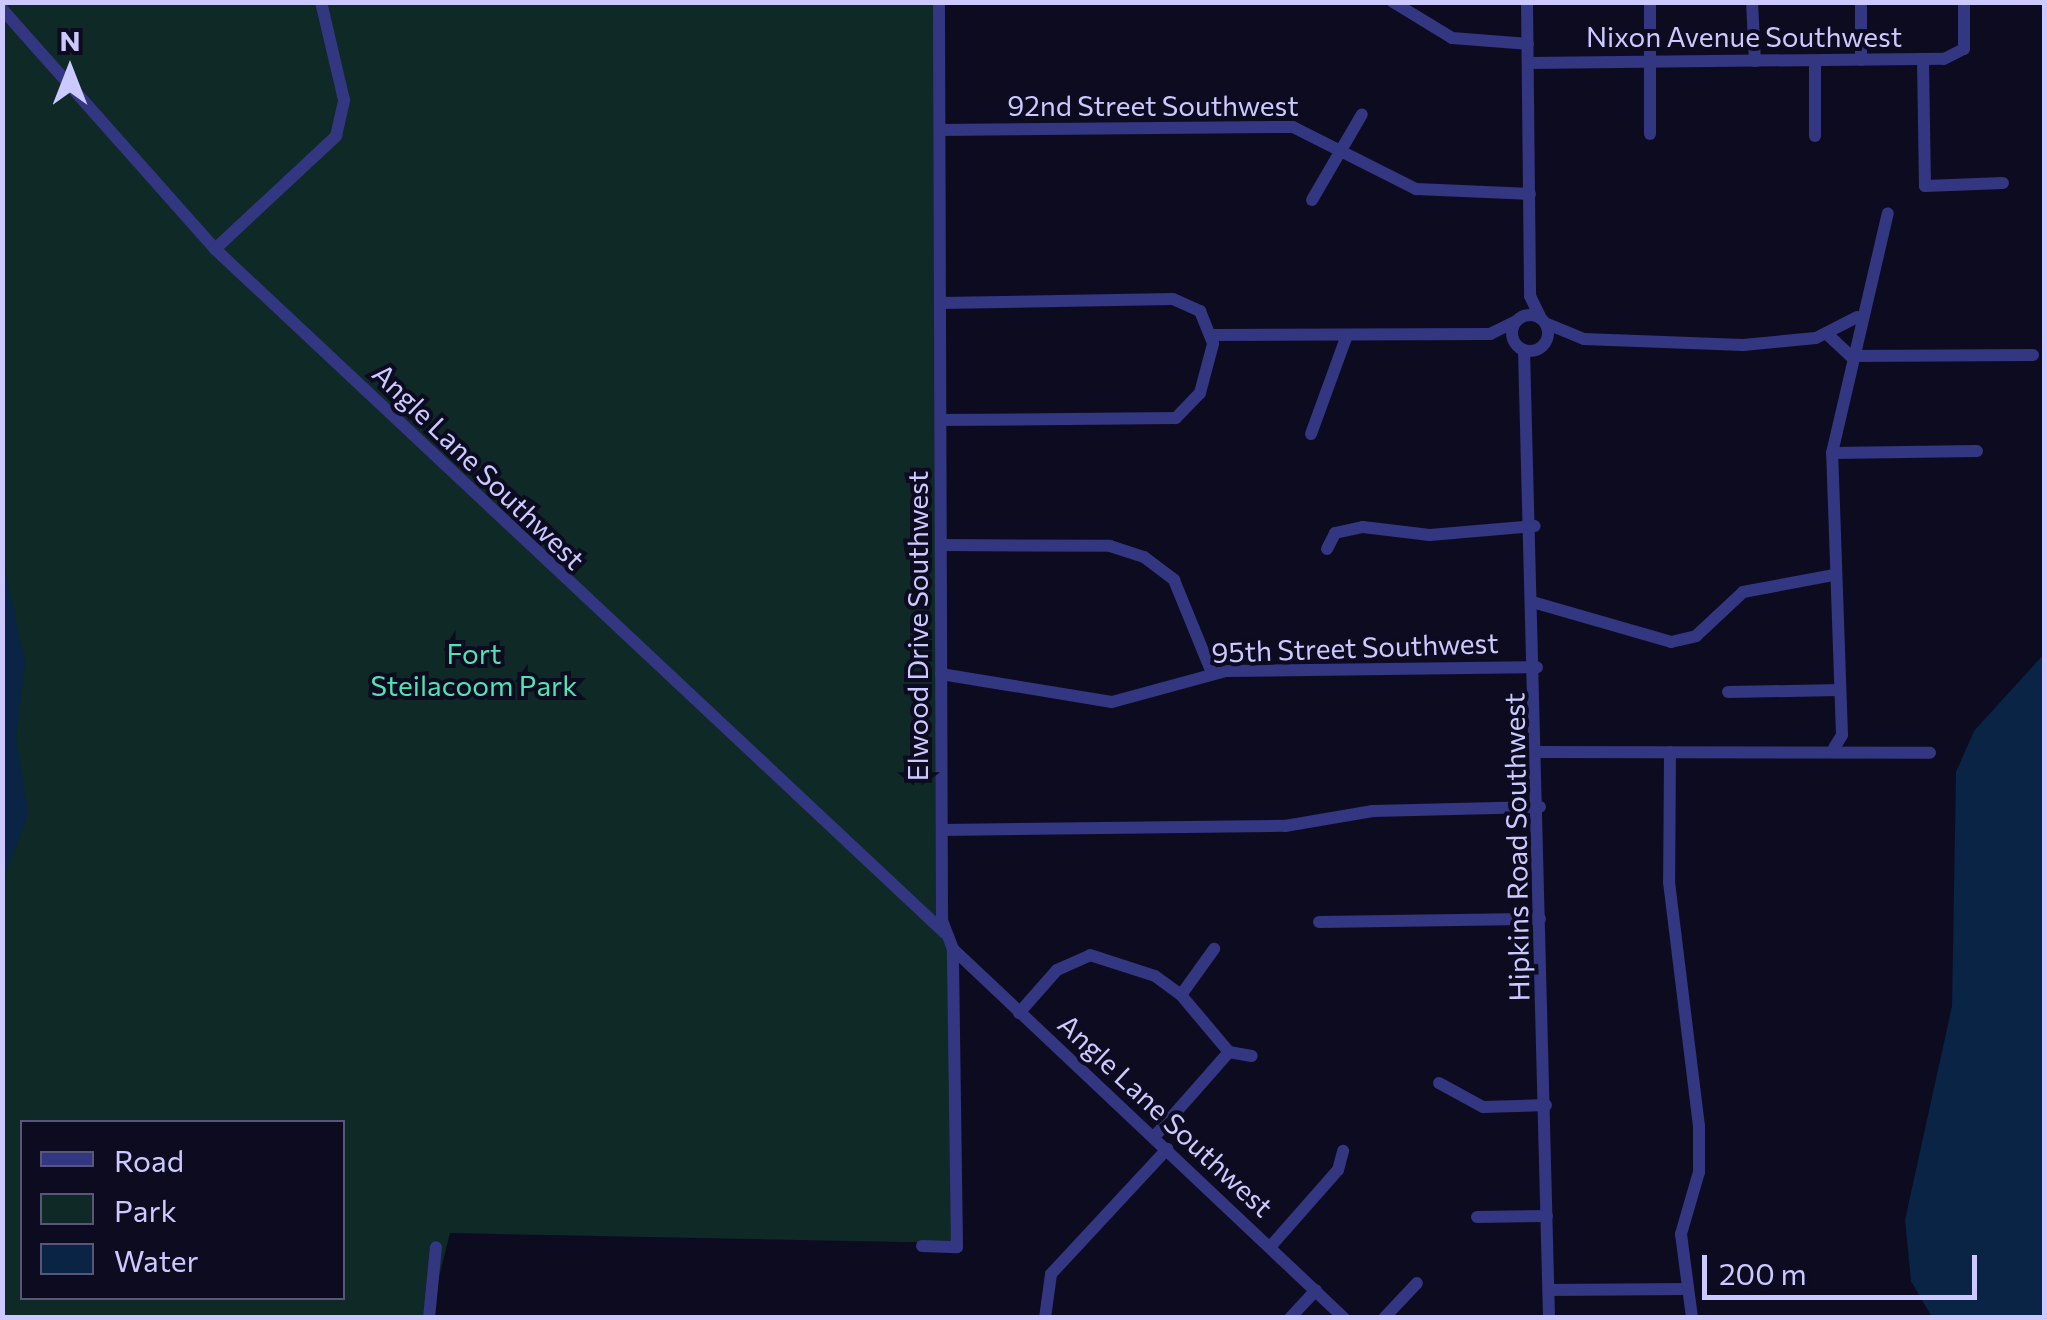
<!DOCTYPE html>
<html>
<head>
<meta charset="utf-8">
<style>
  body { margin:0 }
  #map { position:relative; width:2047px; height:1320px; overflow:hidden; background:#0d0b1f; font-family:Commissioner,sans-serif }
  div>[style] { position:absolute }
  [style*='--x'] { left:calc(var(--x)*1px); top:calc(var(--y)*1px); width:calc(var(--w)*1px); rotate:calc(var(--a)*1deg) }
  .green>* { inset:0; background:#0e2926 }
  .water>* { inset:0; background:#092444 }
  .minor>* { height:12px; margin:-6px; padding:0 6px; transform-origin:6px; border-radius:6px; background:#333680 }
  .minor>.ring { margin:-6px; padding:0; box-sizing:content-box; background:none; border:12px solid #333680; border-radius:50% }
  span { translate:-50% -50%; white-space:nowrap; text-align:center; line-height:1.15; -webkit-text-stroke:8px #0d0b1f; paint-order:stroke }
  .street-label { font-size:28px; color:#cbc9ff }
  .park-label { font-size:28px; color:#4fe4b5 }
  .frame { position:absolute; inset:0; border:5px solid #cbc9ff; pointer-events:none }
  .legend { position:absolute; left:20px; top:1120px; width:325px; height:180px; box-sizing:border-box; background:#0d0b1f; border:2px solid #595779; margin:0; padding:12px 18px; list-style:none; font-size:30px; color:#cbc9ff }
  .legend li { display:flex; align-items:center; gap:20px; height:50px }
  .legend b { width:50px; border:2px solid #595779 }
  .north { position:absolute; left:20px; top:20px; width:100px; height:100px; -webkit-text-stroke:8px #0d0b1f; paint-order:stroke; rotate:0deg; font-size:28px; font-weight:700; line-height:40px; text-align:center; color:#cbc9ff }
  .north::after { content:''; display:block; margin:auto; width:35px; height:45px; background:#cbc9ff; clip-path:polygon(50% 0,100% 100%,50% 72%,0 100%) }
  .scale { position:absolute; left:1702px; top:1255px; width:275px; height:45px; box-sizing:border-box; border:5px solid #cbc9ff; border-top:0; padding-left:12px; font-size:30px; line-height:35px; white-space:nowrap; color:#cbc9ff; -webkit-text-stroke:8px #0d0b1f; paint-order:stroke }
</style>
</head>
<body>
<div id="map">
  <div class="green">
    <div style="clip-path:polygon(evenodd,3px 3px,935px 3px,953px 1243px,450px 1233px,429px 1317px,3px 1318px,3px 3px,22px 1122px,342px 1122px,342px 1298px,22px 1298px,22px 1122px)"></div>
  </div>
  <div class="water">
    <div style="clip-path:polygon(3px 560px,25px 663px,16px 737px,28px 814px,3px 881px)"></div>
    <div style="clip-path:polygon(2044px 654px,2044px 1317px,1932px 1317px,1911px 1281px,1905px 1220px,1952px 1006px,1956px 772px,1974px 731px)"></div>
  </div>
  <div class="minor">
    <div style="--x:1393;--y:2;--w:69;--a:31.4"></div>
    <div style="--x:1452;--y:38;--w:76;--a:4.5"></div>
    <div style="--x:1527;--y:2;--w:294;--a:89.4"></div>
    <div style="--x:1530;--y:296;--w:25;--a:64"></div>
    <div style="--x:1650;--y:2;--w:132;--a:90"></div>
    <div style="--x:1752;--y:2;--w:59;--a:87.1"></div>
    <div style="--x:1861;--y:2;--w:58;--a:90"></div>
    <div style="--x:2;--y:9;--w:321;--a:48.4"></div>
    <div style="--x:215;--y:249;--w:1000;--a:43.14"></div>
    <div style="--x:1923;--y:60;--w:126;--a:89.1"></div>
    <div style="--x:1925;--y:186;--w:78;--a:-2.2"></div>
    <div style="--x:1528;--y:63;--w:416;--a:-0.6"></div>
    <div style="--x:1944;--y:59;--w:22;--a:-27"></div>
    <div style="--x:1964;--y:49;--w:47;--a:-90"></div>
    <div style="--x:940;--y:130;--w:353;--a:-0.5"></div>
    <div style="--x:1293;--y:127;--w:138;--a:26.8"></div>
    <div style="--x:1416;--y:189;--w:114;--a:2.5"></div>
    <div style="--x:1815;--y:136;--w:75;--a:-90"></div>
    <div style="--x:1312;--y:200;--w:99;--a:-59.8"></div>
    <div style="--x:215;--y:249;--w:166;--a:-43"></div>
    <div style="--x:336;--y:136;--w:37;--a:-77"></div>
    <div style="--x:344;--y:100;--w:101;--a:-103.2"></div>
    <div style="--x:940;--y:303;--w:233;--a:-1"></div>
    <div style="--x:1173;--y:299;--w:30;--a:24"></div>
    <div style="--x:1200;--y:311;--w:35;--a:68"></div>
    <div style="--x:1213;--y:344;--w:51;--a:104.9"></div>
    <div style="--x:1200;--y:393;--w:35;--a:134"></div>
    <div style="--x:1176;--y:418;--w:235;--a:179.5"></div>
    <div class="ring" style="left:1512px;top:315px;width:24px;height:24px"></div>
    <div style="--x:1545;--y:323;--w:42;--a:22.3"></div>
    <div style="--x:1584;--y:339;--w:159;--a:2.2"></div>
    <div style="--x:1743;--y:345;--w:73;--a:-5.5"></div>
    <div style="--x:1816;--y:338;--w:46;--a:-27.1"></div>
    <div style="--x:1827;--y:334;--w:33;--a:43"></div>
    <div style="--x:1851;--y:356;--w:182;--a:-0.3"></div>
    <div style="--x:1213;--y:335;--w:277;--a:-0.2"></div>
    <div style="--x:1490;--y:334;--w:28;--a:-26"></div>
    <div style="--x:1524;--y:350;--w:968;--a:88.52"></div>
    <div style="--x:1311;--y:434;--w:105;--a:-70"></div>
    <div style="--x:1832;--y:453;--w:145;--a:-0.8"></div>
    <div style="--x:943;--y:545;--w:167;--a:0.3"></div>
    <div style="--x:1110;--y:546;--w:36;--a:18"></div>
    <div style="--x:1144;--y:557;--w:38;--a:37"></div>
    <div style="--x:1174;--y:580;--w:100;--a:67.8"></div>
    <div style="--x:1327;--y:549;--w:18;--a:-63"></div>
    <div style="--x:1335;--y:533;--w:29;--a:-12"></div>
    <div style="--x:1363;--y:527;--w:67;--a:6.8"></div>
    <div style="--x:1430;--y:535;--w:105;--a:-4.9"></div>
    <div style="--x:1536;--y:603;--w:141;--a:16.1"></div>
    <div style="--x:1671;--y:642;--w:26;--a:-13"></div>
    <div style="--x:1696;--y:636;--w:64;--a:-43.1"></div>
    <div style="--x:1743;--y:592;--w:93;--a:-10.6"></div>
    <div style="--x:941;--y:674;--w:173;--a:9.3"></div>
    <div style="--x:1112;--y:702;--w:118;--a:-15.2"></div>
    <div style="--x:1226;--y:671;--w:311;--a:-0.7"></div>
    <div style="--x:1728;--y:692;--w:112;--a:-1"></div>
    <div style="--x:1834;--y:748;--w:15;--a:-58"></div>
    <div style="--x:1842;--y:735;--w:282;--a:-92"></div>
    <div style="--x:1832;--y:453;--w:246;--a:-76.9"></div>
    <div style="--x:1540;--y:752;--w:390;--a:0.1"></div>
    <div style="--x:1670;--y:752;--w:130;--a:90.4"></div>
    <div style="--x:1669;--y:882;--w:246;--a:83"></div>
    <div style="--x:1699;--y:1126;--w:46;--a:90"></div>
    <div style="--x:1699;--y:1172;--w:65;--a:106.2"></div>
    <div style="--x:1681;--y:1234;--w:85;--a:82.5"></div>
    <div style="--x:943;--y:830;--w:342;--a:-0.7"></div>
    <div style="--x:1285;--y:826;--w:89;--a:-9.7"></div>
    <div style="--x:1373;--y:811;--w:167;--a:-1.4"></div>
    <div style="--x:1319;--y:922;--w:221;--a:-0.8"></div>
    <div style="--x:953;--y:949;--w:538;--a:43.34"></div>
    <div style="--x:1181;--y:995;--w:57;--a:-54.3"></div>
    <div style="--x:1019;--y:1013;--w:57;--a:-48.5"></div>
    <div style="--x:1057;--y:970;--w:36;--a:-24"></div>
    <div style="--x:1090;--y:955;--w:68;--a:17.9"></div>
    <div style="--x:1155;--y:976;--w:32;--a:36"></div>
    <div style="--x:1181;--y:995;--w:75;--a:49.9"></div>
    <div style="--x:1229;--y:1052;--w:113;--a:131.4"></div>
    <div style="--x:1229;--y:1052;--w:23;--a:10"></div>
    <div style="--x:1439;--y:1083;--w:50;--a:28.6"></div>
    <div style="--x:1483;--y:1107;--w:63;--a:-1.8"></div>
    <div style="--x:1477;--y:1217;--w:70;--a:-0.8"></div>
    <div style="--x:922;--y:1246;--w:35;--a:2"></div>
    <div style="--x:957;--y:1247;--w:298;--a:-90.8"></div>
    <div style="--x:953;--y:949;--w:31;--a:-111"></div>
    <div style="--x:942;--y:920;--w:918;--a:-90.19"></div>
    <div style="--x:1270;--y:1247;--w:103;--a:-48.6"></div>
    <div style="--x:1338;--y:1170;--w:20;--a:-75"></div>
    <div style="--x:1549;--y:1290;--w:139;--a:-0.4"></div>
    <div style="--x:429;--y:1318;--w:71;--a:-84.4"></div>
    <div style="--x:1045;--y:1318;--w:44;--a:-82.2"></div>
    <div style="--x:1051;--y:1274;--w:171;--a:-47.1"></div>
    <div style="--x:1290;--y:1318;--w:38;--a:-47"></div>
    <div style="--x:1384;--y:1318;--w:48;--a:-46.7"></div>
  </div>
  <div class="street-label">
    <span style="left:1744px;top:36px">Nixon Avenue Southwest</span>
    <span style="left:1153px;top:105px">92nd Street Southwest</span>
    <span style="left:479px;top:466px;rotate:44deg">Angle Lane Southwest</span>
    <span style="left:917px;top:626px;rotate:-90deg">Elwood Drive Southwest</span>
    <span style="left:1355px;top:647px;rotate:-2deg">95th Street Southwest</span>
    <span style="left:1516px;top:847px;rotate:-91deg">Hipkins Road Southwest</span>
    <span style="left:1166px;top:1115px;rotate:43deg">Angle Lane Southwest</span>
  </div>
  <div class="park-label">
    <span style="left:474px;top:669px">Fort<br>Steilacoom Park</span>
  </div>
  <div class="frame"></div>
  <ul class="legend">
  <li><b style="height:12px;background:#333680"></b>Road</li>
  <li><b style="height:28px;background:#0e2926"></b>Park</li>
  <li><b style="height:28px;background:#092444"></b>Water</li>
  </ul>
  <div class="north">N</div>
  <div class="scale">200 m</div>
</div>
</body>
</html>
